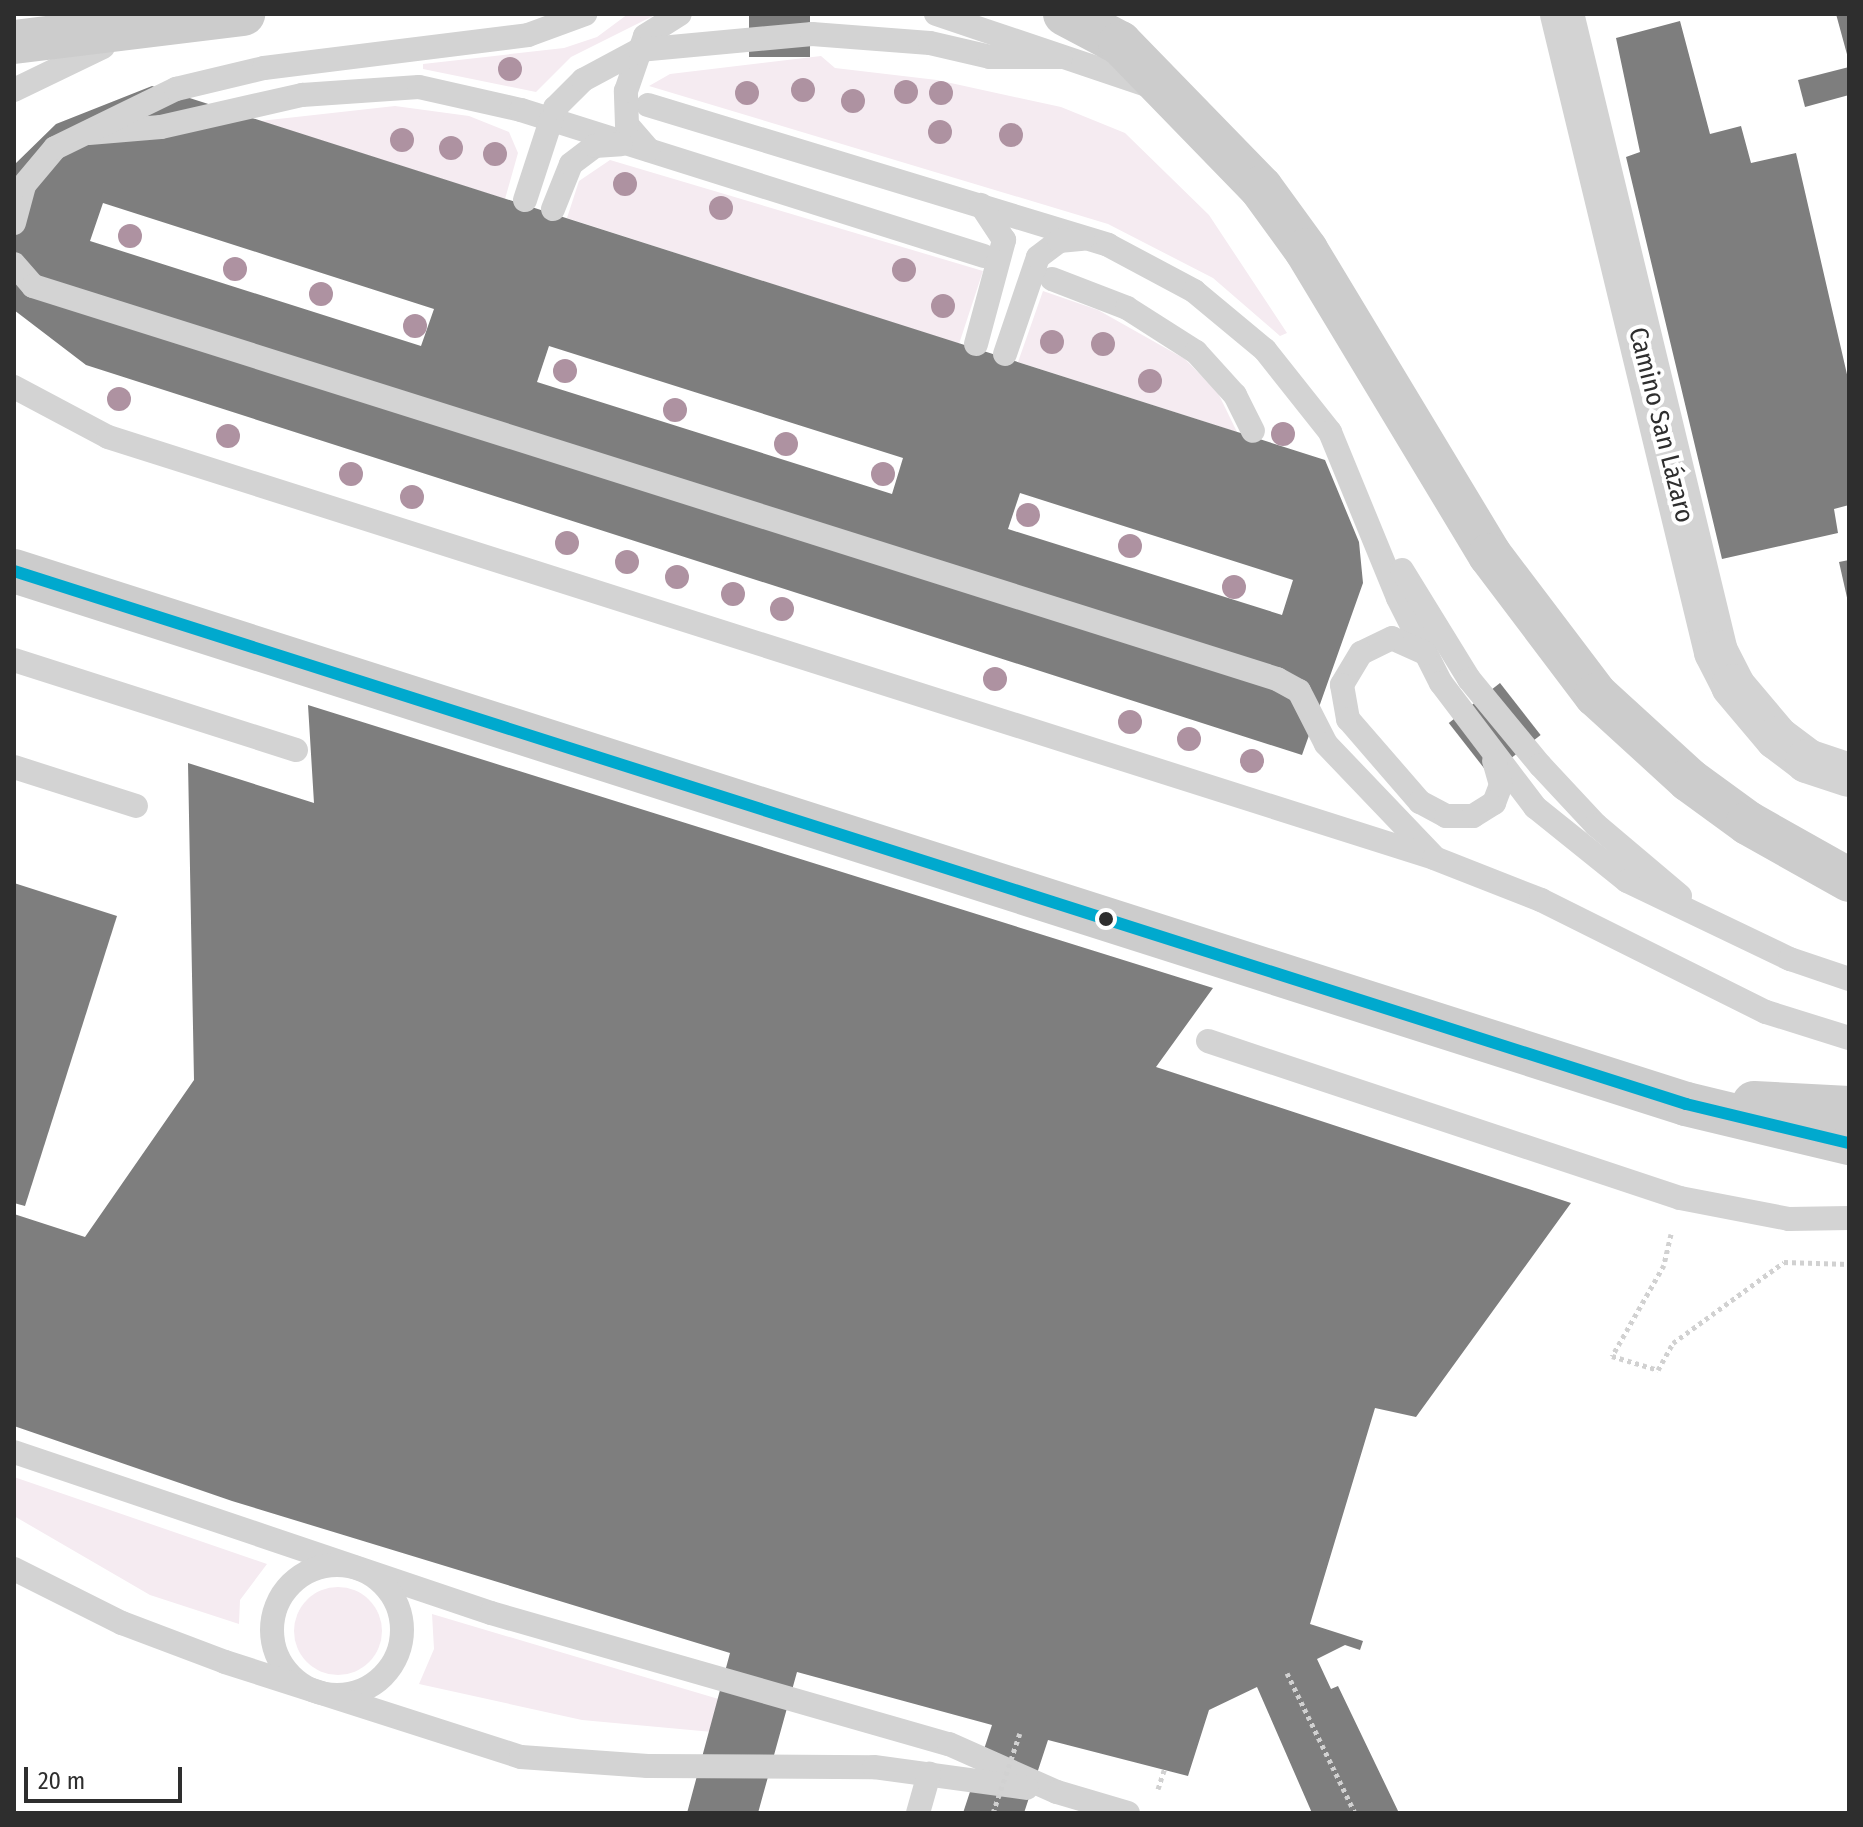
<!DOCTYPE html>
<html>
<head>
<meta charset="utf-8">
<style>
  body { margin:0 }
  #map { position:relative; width:1863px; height:1827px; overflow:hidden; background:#fff; font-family:"Fira Sans Condensed",sans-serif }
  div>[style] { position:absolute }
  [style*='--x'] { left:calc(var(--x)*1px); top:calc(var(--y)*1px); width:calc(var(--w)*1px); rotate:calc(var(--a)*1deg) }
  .green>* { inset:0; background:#f5ebf1 }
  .round { border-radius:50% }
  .building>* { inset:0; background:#7e7e7e; transform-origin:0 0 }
  .path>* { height:5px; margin-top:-2.5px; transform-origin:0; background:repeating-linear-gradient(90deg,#d1d1d1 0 4px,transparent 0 8px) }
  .lane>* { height:24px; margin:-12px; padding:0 12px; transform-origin:12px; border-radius:12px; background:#d3d3d3 }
  .lane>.ring { margin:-12px; padding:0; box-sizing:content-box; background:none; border:24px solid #d3d3d3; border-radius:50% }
  .street>* { height:44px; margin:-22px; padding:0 22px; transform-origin:22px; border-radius:22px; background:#d3d3d3 }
  .secondary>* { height:44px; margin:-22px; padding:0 22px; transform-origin:22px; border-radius:22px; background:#ccc }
  .path-bridge>* { height:5px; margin-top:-2.5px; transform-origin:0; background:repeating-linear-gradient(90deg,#d1d1d1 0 4px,transparent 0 8px) }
  .bus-1>* { height:12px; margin:-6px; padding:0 6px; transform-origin:6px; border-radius:6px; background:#00a9ce }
  .trees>* { width:24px; height:24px; margin:-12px; border-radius:50%; background:#ae92a1 }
  .dots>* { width:22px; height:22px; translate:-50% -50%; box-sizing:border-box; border:4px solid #fff; border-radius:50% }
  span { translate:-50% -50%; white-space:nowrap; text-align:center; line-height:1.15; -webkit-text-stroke:8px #fff; paint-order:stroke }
  .street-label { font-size:26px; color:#2e2e2e }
  .frame { position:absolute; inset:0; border:16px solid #2e2e2e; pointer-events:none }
  .scale { position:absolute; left:24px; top:1767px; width:158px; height:36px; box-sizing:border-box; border:4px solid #2e2e2e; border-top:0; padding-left:10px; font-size:24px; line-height:28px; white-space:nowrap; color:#2e2e2e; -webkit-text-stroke:6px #fff; paint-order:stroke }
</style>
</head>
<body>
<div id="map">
  <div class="green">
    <div style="clip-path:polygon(628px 14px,657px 14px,571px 57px,536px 92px,423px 69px,423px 64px,564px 48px,597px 37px)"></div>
    <div style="clip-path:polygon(821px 56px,835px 68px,937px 80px,1061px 107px,1125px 133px,1209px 215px,1287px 333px,1280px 336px,1213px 278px,1108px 224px,649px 86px,670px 74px)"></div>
    <div style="clip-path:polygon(395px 106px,469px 116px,509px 132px,518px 153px,505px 199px,260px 121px)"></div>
    <div style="clip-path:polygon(610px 160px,983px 271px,959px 344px,567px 218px,579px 181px)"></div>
    <div style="clip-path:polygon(1043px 291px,1098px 310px,1185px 359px,1218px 393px,1237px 432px,1018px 362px)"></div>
    <div style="clip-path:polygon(14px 1477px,267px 1564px,240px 1600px,239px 1624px,150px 1595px,14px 1516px)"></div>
    <div class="round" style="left:294px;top:1587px;width:88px;height:88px"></div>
    <div style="clip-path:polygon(432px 1614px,776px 1716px,778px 1738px,582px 1720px,419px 1684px,434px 1649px)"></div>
  </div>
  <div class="building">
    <div style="left:749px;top:14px;width:61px;height:43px"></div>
    <div style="clip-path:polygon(1836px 14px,1849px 14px,1849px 58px,1848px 58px)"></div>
    <div style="clip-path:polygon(1680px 21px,1710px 134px,1741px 126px,1751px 163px,1796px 153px,1849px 383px,1849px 505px,1834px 509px,1838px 533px,1722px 559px,1626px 157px,1640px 152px,1616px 38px)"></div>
    <div style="clip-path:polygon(1849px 67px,1849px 95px,1805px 107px,1798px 80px)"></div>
    <div style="clip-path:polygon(evenodd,152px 86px,1325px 460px,1359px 542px,1363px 583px,1302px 755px,86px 365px,14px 310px,14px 165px,56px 124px,152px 86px,103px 203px,434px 309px,421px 346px,90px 241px,103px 203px,152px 86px,549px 346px,903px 458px,892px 494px,537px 382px,549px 346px,152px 86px,1020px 493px,1293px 580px,1282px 615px,1008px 529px,1020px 493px)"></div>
    <div style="clip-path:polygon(1849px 560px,1849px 601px,1848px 602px,1839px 562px)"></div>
    <div style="left:1500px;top:683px;width:66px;height:65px;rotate:52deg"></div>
    <div style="clip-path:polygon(308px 705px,1213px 988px,1156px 1067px,1571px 1203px,1416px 1417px,1375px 1408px,1310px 1624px,1363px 1641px,1360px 1650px,1345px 1645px,1317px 1659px,1331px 1689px,1338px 1686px,1399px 1813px,1312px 1813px,1257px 1687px,1209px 1710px,1188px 1776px,1048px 1740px,1024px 1813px,963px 1813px,992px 1725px,797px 1672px,758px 1813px,687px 1813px,730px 1653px,232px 1501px,14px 1426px,14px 1214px,85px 1237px,194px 1080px,188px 763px,314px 803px)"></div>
    <div style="clip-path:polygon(14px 883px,117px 916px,25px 1206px,14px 1203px)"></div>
  </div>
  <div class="path">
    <div style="--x:1671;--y:1234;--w:32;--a:103"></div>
    <div style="--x:1664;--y:1265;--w:105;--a:119.7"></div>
    <div style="--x:1612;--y:1356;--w:48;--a:16.9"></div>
    <div style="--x:1658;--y:1370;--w:31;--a:-61"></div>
    <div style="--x:1673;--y:1343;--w:137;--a:-36.1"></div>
    <div style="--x:1784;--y:1262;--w:65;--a:1.8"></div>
    <div style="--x:1287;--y:1673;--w:156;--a:64.1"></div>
    <div style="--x:1158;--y:1789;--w:23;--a:-72"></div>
  </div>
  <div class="lane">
    <div style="--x:936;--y:14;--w:229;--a:18.6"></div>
    <div style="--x:14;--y:90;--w:99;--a:-25.8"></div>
    <div style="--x:648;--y:105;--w:481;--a:16.9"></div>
    <div style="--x:1108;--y:245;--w:98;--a:28.1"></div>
    <div style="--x:1194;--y:291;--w:92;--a:39.7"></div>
    <div style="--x:1265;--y:350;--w:105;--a:51.6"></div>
    <div style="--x:1330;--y:432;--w:179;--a:67.7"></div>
    <div style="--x:1398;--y:598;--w:95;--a:63.2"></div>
    <div style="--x:1441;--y:683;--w:156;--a:52.8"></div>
    <div style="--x:1535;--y:807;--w:118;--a:38.8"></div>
    <div style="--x:1627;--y:881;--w:181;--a:25.6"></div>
    <div style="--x:1790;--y:959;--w:62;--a:18.7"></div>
    <div style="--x:89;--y:133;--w:72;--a:-4.8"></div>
    <div style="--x:161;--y:127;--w:145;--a:-12.8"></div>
    <div style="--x:302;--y:95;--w:117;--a:-3.9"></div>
    <div style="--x:419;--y:87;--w:105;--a:12.7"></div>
    <div style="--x:521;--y:110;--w:485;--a:17.5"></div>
    <div style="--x:649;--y:150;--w:33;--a:-131"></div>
    <div style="--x:627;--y:125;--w:34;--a:-92"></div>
    <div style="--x:626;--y:91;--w:58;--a:-70.9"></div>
    <div style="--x:645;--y:36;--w:41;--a:-32.2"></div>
    <div style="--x:525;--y:200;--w:97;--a:-71.9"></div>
    <div style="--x:555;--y:108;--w:40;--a:-45"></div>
    <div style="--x:583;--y:80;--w:64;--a:-28.2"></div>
    <div style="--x:639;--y:50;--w:174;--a:-5.3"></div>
    <div style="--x:812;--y:34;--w:118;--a:4.4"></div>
    <div style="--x:930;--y:43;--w:62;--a:13.1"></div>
    <div style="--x:990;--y:57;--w:71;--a:0"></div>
    <div style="--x:553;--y:209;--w:48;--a:-68.2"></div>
    <div style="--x:571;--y:164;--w:30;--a:-37"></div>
    <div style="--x:595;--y:146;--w:26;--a:-4"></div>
    <div style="--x:14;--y:223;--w:39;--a:-75"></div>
    <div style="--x:24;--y:185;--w:48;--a:-50"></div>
    <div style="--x:55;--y:148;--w:135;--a:-26"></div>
    <div style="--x:176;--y:89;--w:90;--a:-13.4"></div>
    <div style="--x:264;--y:68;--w:266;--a:-7.1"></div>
    <div style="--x:528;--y:35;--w:61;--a:-20.2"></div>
    <div style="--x:14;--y:264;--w:29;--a:49"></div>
    <div style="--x:33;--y:286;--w:1305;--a:17.53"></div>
    <div style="--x:1277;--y:679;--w:25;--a:29"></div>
    <div style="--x:1299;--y:691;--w:59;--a:63"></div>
    <div style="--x:1326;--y:744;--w:155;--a:46.3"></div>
    <div style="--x:1052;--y:279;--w:80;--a:21.1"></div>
    <div style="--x:1127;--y:308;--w:82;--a:32.5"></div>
    <div style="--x:1196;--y:352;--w:58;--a:47.8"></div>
    <div style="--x:1235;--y:395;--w:40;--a:63.4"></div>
    <div style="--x:976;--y:344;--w:108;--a:-74.9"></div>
    <div style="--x:1004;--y:240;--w:42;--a:-123.3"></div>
    <div style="--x:1005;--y:354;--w:102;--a:-71.2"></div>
    <div style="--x:1038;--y:257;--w:26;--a:-37"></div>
    <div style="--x:1059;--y:241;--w:24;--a:-5"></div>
    <div style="--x:14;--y:387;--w:106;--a:28"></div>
    <div style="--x:108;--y:437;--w:1391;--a:17.61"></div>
    <div style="--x:1434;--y:858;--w:115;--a:21.4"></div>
    <div style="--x:1541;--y:900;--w:251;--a:26.5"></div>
    <div style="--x:1766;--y:1012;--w:87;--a:17.4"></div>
    <div style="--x:1402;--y:570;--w:128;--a:58.4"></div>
    <div style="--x:1469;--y:679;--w:112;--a:50.5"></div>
    <div style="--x:1540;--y:765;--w:82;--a:47"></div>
    <div style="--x:1596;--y:825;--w:110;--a:40.2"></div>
    <div style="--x:1425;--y:653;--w:36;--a:-156"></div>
    <div style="--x:1392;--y:638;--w:34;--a:154"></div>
    <div style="--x:1361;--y:653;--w:37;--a:121"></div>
    <div style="--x:1342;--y:685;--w:35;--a:80"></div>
    <div style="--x:1348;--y:719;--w:110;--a:49.1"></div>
    <div style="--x:1420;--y:802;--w:30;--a:28"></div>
    <div style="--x:1446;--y:816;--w:27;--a:0"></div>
    <div style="--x:1473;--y:816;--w:25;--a:-32"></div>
    <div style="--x:1494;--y:803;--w:19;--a:-69"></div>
    <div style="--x:1501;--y:785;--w:25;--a:-106"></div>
    <div style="--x:14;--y:660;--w:296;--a:17.7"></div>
    <div style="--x:14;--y:767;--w:128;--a:17.7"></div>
    <div style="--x:1208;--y:1041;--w:497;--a:18.4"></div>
    <div style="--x:1680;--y:1198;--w:111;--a:10.9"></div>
    <div style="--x:1789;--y:1219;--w:60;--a:-1"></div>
    <div style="--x:14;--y:1452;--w:503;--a:18.65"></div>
    <div style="--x:491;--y:1613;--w:476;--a:16"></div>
    <div style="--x:949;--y:1744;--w:118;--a:24"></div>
    <div style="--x:1057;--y:1792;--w:74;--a:16.5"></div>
    <div class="ring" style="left:272px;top:1565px;width:106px;height:106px"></div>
    <div style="--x:14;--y:1569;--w:121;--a:26.6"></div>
    <div style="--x:122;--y:1623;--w:110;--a:20.7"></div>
    <div style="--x:225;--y:1662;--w:311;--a:17.8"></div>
    <div style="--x:521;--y:1757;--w:127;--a:4.1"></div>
    <div style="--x:648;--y:1766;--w:226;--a:0.3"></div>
    <div style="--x:874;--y:1767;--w:154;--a:7.8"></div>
    <div style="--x:918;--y:1813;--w:41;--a:-74.2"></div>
  </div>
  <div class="street">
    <div style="--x:1562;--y:14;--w:656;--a:76.43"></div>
    <div style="--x:1716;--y:652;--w:38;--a:63"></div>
    <div style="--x:1733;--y:686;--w:68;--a:49.8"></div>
    <div style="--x:1777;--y:738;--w:38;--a:37"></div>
    <div style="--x:1807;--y:761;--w:44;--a:18.4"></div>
  </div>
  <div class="secondary">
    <div style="--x:1065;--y:14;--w:62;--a:27.8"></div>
    <div style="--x:1120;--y:43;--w:202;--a:45.8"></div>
    <div style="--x:1261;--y:188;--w:77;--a:54"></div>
    <div style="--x:1306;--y:250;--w:356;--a:58.9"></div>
    <div style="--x:1490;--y:555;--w:176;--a:52.9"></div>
    <div style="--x:1596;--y:695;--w:126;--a:42.4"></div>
    <div style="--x:1689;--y:780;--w:73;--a:36.1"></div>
    <div style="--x:1748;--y:823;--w:116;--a:29.4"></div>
    <div style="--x:14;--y:42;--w:231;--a:-7"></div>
    <div style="--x:14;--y:571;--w:1755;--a:17.68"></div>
    <div style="--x:1686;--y:1104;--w:168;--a:13.5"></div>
    <div style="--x:1754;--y:1103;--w:95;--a:3"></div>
  </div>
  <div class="path-bridge">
    <div style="--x:993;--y:1813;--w:84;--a:-71.4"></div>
  </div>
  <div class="bus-1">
    <div style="--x:14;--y:571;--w:1755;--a:17.68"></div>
    <div style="--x:1686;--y:1104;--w:168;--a:13.5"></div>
  </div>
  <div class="trees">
    <div style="left:510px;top:69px"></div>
    <div style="left:803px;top:90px"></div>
    <div style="left:906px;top:92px"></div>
    <div style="left:747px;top:93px"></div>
    <div style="left:941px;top:93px"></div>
    <div style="left:853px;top:101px"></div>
    <div style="left:940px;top:132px"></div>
    <div style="left:1011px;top:135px"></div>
    <div style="left:402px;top:140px"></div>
    <div style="left:451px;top:148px"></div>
    <div style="left:495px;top:154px"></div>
    <div style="left:625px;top:184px"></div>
    <div style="left:721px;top:208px"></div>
    <div style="left:130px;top:236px"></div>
    <div style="left:235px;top:269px"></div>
    <div style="left:904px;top:270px"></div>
    <div style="left:321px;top:294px"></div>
    <div style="left:943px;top:306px"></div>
    <div style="left:415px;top:326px"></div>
    <div style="left:1052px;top:342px"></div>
    <div style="left:1103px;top:344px"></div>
    <div style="left:565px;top:371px"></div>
    <div style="left:1150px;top:381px"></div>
    <div style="left:119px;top:399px"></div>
    <div style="left:675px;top:410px"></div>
    <div style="left:1283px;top:434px"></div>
    <div style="left:228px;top:436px"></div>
    <div style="left:786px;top:444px"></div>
    <div style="left:351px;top:474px"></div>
    <div style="left:883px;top:474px"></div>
    <div style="left:412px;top:497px"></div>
    <div style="left:1028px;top:515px"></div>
    <div style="left:567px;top:543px"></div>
    <div style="left:1130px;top:546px"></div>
    <div style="left:627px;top:562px"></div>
    <div style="left:677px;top:577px"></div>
    <div style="left:1234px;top:587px"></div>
    <div style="left:733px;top:594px"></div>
    <div style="left:782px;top:609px"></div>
    <div style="left:995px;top:679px"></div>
    <div style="left:1130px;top:722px"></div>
    <div style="left:1189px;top:739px"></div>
    <div style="left:1252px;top:761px"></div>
  </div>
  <div class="dots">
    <div style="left:1106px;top:919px;background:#2e2e2e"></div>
  </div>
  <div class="street-label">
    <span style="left:1661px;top:425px;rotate:76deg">Camino San Lázaro</span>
  </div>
  <div class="frame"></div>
  <div class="scale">20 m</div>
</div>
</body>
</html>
